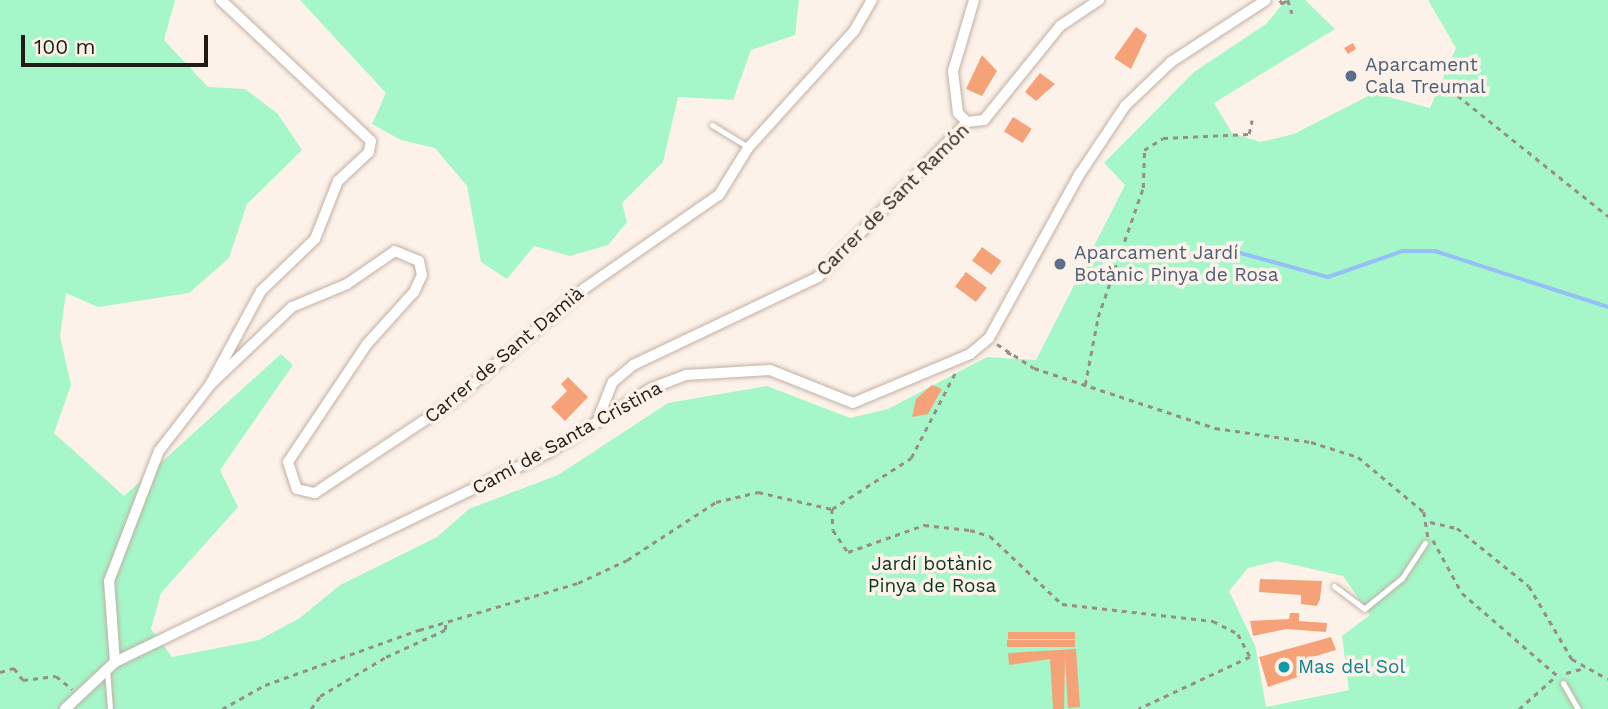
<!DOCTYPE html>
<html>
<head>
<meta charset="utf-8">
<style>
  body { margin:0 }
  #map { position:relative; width:1608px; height:709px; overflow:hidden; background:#fdf2ea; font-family:"Work Sans",sans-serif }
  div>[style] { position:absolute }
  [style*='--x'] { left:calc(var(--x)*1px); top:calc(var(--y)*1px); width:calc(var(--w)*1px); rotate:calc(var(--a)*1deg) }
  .green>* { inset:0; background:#a5f7c9 }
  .stream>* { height:3.5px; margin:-1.75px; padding:0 1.75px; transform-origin:1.75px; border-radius:1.75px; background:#96bff8 }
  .building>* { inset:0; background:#f6a278; transform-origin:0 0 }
  .path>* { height:2.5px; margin-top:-1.25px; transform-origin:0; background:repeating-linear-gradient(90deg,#968e87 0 5px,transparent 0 10px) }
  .roads { filter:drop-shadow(0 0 2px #c1b0a3) drop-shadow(0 0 2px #c1b0a3) }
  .service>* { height:5px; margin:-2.5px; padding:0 2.5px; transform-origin:2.5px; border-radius:2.5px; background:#fff }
  .minor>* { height:10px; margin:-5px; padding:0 5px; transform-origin:5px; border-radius:5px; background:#fff }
  .dots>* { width:19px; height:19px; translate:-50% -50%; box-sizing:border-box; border:4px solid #fdf2ea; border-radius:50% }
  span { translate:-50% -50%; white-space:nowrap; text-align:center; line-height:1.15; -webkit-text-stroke:7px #fdf2ea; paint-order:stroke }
  .service-label { font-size:19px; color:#4e5e75 }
  .left { translate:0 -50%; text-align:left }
  .street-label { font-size:19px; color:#211b16 }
  .park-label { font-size:19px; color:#0b3521 }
  .culture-label { font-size:19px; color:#0d838f }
  .scale { position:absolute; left:21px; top:35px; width:187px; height:32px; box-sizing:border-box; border:4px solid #211b16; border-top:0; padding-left:9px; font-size:21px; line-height:24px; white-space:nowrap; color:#211b16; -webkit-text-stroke:5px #fdf2ea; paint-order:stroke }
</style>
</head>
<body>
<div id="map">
  <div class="green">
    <div style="clip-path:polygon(evenodd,0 0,175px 0,164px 40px,208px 87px,245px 89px,277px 113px,302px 150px,247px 204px,229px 258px,189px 293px,98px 307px,66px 293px,60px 336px,71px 385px,54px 433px,124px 496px,281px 354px,293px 365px,220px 470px,238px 507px,161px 593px,151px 629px,172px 657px,259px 640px,300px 618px,340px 585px,437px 537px,469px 509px,558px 475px,668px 403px,767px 386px,850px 418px,888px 409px,987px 357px,1036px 360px,1125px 185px,1104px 163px,1194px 72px,1266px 24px,1286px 0,1305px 0,1335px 29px,1214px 103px,1232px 133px,1260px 142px,1294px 134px,1374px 93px,1430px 108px,1456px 48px,1428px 0,1608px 0,1608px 709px,0 709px,0 0,1277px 561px,1343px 576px,1370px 615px,1342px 636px,1349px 690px,1266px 707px,1255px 645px,1229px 591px,1248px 568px,1277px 561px)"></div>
    <div style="clip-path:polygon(300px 0,799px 0,795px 35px,751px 50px,733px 100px,678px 97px,663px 162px,622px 203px,627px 222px,608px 245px,570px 256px,534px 246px,507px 279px,481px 262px,467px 186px,435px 148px,401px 140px,372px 124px,386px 93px)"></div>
  </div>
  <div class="stream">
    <div style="--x:1237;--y:252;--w:94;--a:15.4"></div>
    <div style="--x:1328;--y:277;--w:79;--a:-19.1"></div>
    <div style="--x:1403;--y:251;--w:32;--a:0"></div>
    <div style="--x:1435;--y:251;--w:182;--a:17.9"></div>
  </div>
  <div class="building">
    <div style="clip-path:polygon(1136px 27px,1147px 35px,1131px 69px,1114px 58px)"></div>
    <div style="clip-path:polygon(1353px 43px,1356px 49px,1348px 54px,1344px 48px)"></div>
    <div style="clip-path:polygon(982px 55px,997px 71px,982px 96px,966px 89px)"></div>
    <div style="clip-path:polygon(1040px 73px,1055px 84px,1036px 101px,1025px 92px)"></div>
    <div style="left:1013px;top:117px;width:22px;height:17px;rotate:32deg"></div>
    <div style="left:982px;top:247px;width:24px;height:17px;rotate:36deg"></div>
    <div style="left:966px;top:272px;width:26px;height:18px;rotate:37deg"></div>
    <div style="clip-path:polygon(568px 377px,588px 397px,565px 421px,551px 407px,567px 391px,561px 384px)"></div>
    <div style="clip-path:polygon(932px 385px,942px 389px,928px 414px,912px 417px,916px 399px)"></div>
    <div style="clip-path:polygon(1260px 579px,1322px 581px,1320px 599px,1317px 606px,1301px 604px,1301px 595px,1259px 592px)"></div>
    <div style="clip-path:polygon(1290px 613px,1299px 613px,1299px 621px,1327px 623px,1326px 632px,1286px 629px,1253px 636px,1250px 621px,1289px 619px)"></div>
    <div style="left:1075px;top:632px;width:7px;height:67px;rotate:90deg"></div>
    <div style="clip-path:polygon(1331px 637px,1336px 650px,1303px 660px,1307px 674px,1268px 687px,1259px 657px)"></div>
    <div style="left:1075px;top:640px;width:7px;height:68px;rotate:90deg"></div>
    <div style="clip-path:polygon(1076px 649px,1080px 707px,1068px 708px,1065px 658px,1064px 709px,1053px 709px,1050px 659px,1009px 665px,1008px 653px)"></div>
  </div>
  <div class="path">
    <div style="--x:1280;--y:0;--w:9;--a:58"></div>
    <div style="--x:1282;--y:3;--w:7;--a:-27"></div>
    <div style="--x:1288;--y:0;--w:14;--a:73"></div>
    <div style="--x:1442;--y:83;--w:213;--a:38.7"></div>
    <div style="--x:997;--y:344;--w:44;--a:33"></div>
    <div style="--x:1034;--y:368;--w:191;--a:18.3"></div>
    <div style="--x:1215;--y:428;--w:97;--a:8.3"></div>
    <div style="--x:1311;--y:442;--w:49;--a:17.7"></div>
    <div style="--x:1358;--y:457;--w:86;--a:39.8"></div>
    <div style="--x:1424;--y:512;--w:25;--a:81"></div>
    <div style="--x:1007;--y:352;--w:9;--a:27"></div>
    <div style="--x:1085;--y:385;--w:69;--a:-79.2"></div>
    <div style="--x:1098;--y:317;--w:137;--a:-70.8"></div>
    <div style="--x:1143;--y:188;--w:38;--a:-88"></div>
    <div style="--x:1144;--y:150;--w:22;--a:-32"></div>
    <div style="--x:1163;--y:138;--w:86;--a:-2.7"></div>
    <div style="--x:1249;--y:134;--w:14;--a:-78"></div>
    <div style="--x:832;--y:509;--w:21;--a:87"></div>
    <div style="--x:833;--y:530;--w:27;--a:56"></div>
    <div style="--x:848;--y:552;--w:81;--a:-19.6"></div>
    <div style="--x:924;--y:525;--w:46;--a:6.2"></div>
    <div style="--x:970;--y:530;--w:21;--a:17"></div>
    <div style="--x:990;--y:536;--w:99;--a:43.4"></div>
    <div style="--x:1062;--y:604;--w:152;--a:6.4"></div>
    <div style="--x:1213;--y:621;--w:28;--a:27"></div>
    <div style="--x:1238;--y:634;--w:26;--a:62"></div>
    <div style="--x:1250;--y:657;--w:123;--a:154.9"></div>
    <div style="--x:1430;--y:522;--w:28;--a:13"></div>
    <div style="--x:1457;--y:528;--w:92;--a:38.9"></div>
    <div style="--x:1529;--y:586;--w:85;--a:59.5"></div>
    <div style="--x:1572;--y:659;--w:41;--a:29.1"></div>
    <div style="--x:1433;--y:540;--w:60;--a:61.3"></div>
    <div style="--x:1462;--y:593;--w:128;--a:40.9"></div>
    <div style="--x:0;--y:672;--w:15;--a:-16"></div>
    <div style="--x:14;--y:668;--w:15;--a:53"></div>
    <div style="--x:23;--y:680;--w:33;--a:-7"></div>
    <div style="--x:56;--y:676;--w:21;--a:39"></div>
    <div style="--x:1566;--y:673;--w:20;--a:-15"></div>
    <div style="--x:222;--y:709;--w:49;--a:-29.2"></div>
    <div style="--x:265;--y:685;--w:164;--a:-19.7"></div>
    <div style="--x:419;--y:630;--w:166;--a:-16.5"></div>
    <div style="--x:578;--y:583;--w:54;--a:-25.1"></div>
    <div style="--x:627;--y:560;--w:106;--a:-33.1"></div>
    <div style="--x:716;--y:502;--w:43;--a:-13.4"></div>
    <div style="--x:758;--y:492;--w:76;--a:12.9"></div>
    <div style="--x:832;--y:509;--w:94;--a:-32.8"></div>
    <div style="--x:911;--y:458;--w:96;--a:-62.6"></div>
    <div style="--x:311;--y:709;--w:16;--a:-55"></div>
    <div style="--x:320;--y:696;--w:77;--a:-30.6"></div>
    <div style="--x:386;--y:657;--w:65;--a:-24.6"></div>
    <div style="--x:445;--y:630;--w:8;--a:-83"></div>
    <div style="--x:1519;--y:709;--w:50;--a:-41.7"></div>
  </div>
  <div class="roads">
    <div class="service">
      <div style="--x:712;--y:125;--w:42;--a:31.4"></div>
      <div style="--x:1334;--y:586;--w:38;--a:37"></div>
      <div style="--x:1364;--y:609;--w:49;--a:-39.2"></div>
      <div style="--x:1402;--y:578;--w:42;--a:-56.7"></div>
      <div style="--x:107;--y:669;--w:40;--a:85.7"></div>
      <div style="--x:1563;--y:683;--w:30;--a:60"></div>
    </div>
    <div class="minor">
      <div style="--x:967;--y:122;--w:13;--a:-135"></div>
      <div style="--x:958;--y:113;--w:42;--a:-96.8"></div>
      <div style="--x:953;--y:71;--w:74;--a:-73.5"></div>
      <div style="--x:210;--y:385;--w:113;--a:-43.6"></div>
      <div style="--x:292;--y:307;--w:60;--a:-22.7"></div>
      <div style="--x:347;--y:284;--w:58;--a:-34.5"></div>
      <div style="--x:395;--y:251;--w:26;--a:23"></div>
      <div style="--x:419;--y:261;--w:14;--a:78"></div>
      <div style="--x:422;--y:275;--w:19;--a:115"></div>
      <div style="--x:414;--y:292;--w:70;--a:132.1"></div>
      <div style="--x:367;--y:344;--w:142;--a:123.8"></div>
      <div style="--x:288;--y:462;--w:28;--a:72"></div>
      <div style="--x:297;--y:489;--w:18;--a:13"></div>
      <div style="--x:315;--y:493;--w:164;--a:-33.6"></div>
      <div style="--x:452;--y:402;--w:175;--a:-40.6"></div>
      <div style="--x:585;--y:288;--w:163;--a:-34.8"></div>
      <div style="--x:719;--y:195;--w:55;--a:-58.3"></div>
      <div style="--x:748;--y:148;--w:158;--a:-47.8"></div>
      <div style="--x:854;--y:31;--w:36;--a:-60"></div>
      <div style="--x:599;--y:416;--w:37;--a:-68"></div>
      <div style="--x:613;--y:382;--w:26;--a:-40"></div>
      <div style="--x:633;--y:365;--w:205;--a:-25.4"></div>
      <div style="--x:818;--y:277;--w:215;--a:-46.1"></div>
      <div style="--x:967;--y:122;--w:17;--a:-7"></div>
      <div style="--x:984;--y:120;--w:121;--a:-51"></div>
      <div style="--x:1060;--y:26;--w:47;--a:-33.7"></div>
      <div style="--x:115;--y:662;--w:81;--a:-94.2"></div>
      <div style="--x:109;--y:581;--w:139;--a:-69"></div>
      <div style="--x:159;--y:451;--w:83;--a:-52.3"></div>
      <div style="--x:210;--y:385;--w:107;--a:-61.5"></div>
      <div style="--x:261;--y:291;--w:75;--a:-43.9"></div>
      <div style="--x:315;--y:239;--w:62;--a:-68.4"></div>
      <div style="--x:338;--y:181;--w:42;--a:-43.1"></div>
      <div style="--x:369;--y:152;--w:11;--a:-80"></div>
      <div style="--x:371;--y:141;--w:206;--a:-136.8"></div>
      <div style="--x:65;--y:709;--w:69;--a:-43.2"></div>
      <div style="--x:115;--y:662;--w:482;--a:-25.8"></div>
      <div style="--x:549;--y:452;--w:121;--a:-31.9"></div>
      <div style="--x:652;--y:388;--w:36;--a:-21"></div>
      <div style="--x:686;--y:375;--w:84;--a:-3.4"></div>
      <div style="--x:770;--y:370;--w:89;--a:21.7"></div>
      <div style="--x:853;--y:403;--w:127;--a:-22.7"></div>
      <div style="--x:970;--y:354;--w:25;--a:-40"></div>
      <div style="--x:989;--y:338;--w:186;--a:-61.1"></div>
      <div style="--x:1079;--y:175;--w:83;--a:-56.3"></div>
      <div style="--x:1125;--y:106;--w:64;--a:-43.7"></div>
      <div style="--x:1171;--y:62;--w:113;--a:-33.1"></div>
    </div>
  </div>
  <div class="dots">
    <div style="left:1351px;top:76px;background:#5c6f8a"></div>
    <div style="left:1060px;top:264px;background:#5c6f8a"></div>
    <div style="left:1284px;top:667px;background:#0f9aa8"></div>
  </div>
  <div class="service-label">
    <span class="left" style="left:1365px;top:76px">Aparcament<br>Cala Treumal</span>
    <span class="left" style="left:1074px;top:264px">Aparcament Jardí<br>Botànic Pinya de Rosa</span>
  </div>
  <div class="street-label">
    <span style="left:893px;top:200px;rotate:-45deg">Carrer de Sant Ramón</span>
    <span style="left:504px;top:355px;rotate:-40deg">Carrer de Sant Damià</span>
    <span style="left:567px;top:438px;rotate:-29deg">Camí de Santa Cristina</span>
  </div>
  <div class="park-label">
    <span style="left:932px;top:575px">Jardí botànic<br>Pinya de Rosa</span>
  </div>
  <div class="culture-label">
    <span class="left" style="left:1298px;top:667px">Mas del Sol</span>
  </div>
  <div class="scale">100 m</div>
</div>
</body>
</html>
